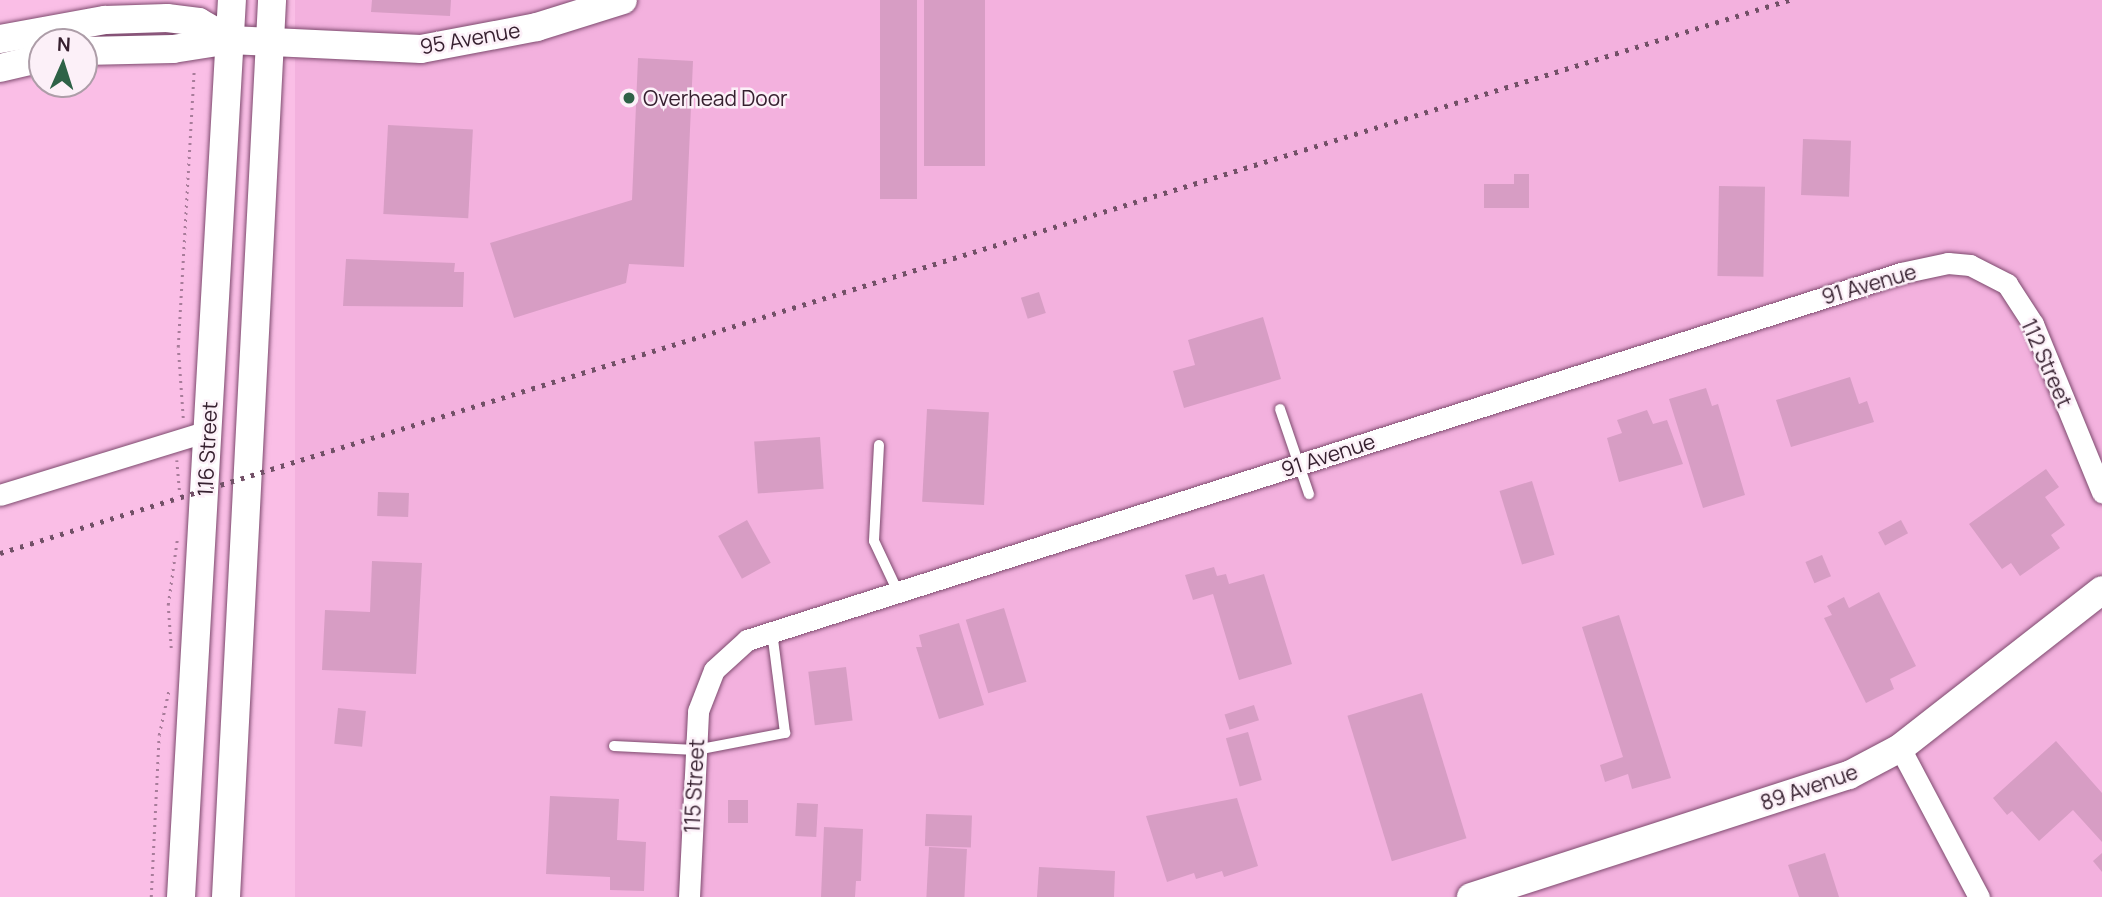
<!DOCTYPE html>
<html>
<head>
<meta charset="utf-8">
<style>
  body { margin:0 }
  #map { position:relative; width:2102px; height:897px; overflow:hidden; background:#fabee6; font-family:Manrope,sans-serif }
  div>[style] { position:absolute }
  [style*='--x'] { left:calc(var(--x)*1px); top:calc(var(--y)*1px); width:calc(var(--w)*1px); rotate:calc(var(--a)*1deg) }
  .built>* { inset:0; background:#f3b1de; transform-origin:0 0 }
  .building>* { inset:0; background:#d79dc4; transform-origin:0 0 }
  .path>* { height:2.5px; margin-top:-1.25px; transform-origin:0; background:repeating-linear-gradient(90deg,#a87c9a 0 2px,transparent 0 7px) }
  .roads { filter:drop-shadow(0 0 2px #7d4a6e) drop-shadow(0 0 2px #7d4a6e) }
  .lane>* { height:10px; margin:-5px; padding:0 5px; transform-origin:5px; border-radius:5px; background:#fff }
  .street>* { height:21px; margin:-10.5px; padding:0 10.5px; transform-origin:10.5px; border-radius:10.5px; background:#fff }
  .secondary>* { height:28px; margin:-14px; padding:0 14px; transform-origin:14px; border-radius:14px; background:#fff }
  .rail>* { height:5px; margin-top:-2.5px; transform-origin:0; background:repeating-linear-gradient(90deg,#725067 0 3.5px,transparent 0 10.5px) }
  .dots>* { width:19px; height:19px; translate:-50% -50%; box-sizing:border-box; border:4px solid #fcf0f8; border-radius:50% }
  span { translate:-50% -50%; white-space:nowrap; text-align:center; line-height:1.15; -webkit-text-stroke:5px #fcf0f8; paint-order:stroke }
  .street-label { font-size:21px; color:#36202f }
  .poi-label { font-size:21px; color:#36202f }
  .left { translate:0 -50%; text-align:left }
  .north { position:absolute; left:28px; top:28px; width:70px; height:70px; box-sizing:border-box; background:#fcf0f8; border:2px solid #ad9da8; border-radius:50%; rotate:3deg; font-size:19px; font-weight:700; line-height:28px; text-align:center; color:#36202f }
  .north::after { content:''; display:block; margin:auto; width:24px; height:32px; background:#2e6247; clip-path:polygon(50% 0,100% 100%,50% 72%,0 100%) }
</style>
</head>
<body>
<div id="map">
  <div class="built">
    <div style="left:295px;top:0;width:1807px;height:898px"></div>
  </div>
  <div class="building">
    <div style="clip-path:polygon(372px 0,451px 0,450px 16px,371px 12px)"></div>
    <div style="left:880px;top:0;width:37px;height:199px"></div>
    <div style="left:924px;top:0;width:61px;height:166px"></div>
    <div style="clip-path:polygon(638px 58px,693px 61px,684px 267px,629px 264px,626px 283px,514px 318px,490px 243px,632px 200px)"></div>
    <div style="left:388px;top:125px;width:85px;height:89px;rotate:3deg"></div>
    <div style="left:1803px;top:139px;width:48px;height:56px;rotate:2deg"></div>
    <div style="clip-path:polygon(1514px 174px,1529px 174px,1529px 208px,1484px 208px,1484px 184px,1514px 184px)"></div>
    <div style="left:1719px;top:186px;width:46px;height:90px;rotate:1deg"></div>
    <div style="clip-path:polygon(346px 259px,455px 263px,454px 272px,464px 272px,463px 307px,343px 306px)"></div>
    <div style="left:1039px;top:292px;width:22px;height:19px;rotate:72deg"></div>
    <div style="clip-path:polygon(1263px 317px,1281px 379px,1184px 408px,1173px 371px,1195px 365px,1188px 340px)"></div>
    <div style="clip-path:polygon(1850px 377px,1859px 404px,1867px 401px,1874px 422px,1791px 447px,1776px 400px)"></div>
    <div style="clip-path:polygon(1706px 388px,1712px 406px,1718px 404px,1745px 495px,1703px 508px,1669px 399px)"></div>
    <div style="left:927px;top:409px;width:62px;height:93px;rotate:3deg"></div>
    <div style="clip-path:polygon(1647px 410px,1653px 424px,1667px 420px,1683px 464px,1619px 482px,1607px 438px,1622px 433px,1617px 420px)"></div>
    <div style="left:820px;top:437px;width:52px;height:66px;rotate:86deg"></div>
    <div style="clip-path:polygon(2046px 469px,2059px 487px,2045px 497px,2065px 525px,2051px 535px,2060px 548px,2020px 576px,2011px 563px,2002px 569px,1969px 524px)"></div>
    <div style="left:1532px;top:481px;width:77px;height:34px;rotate:73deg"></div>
    <div style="left:378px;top:492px;width:31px;height:24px;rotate:2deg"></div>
    <div style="left:747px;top:520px;width:49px;height:33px;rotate:61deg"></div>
    <div style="left:1901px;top:520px;width:15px;height:26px;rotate:62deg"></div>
    <div style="left:1822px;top:555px;width:23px;height:18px;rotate:67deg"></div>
    <div style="clip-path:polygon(372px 561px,422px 563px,416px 674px,322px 670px,325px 610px,370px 612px)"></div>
    <div style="clip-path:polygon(1214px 567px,1217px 576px,1226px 574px,1229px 584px,1264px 574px,1292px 664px,1239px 680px,1213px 594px,1193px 600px,1185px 575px)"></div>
    <div style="clip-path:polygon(1879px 592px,1916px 666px,1890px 679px,1894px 689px,1866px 703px,1824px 618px,1832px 615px,1827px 606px,1844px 597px,1849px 608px)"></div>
    <div style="left:1004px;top:608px;width:77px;height:40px;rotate:73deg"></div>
    <div style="clip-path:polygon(1619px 615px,1671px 778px,1632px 789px,1628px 774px,1605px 782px,1600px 765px,1623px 757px,1582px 627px)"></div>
    <div style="clip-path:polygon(959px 623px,984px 705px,939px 719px,916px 647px,922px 647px,919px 635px)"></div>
    <div style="left:846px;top:667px;width:54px;height:38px;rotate:83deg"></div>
    <div style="left:1422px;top:693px;width:152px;height:78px;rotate:73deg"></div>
    <div style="left:1254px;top:705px;width:16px;height:31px;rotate:72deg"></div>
    <div style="left:338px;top:708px;width:28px;height:36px;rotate:6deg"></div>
    <div style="left:1248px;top:732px;width:50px;height:23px;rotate:74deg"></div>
    <div style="clip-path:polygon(2056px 741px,2102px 793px,2102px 842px,2073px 810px,2039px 841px,2012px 811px,2007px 815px,1993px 798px)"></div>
    <div style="clip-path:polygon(550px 796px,619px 799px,617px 840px,646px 842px,644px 891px,610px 890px,610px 877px,546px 874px)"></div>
    <div style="clip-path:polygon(1237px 798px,1258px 866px,1224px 877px,1222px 871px,1196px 879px,1194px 873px,1167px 882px,1146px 816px)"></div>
    <div style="left:728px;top:800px;width:20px;height:23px"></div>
    <div style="left:797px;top:803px;width:21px;height:33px;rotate:3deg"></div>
    <div style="left:926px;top:814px;width:46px;height:32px;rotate:2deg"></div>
    <div style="clip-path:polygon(824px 827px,863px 829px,861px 881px,856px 881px,855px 897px,821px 897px)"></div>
    <div style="left:929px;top:847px;width:38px;height:50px;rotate:3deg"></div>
    <div style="clip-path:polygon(1825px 853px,1839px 897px,1799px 897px,1788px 865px)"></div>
    <div style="clip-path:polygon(2102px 853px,2102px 872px,2093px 861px)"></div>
    <div style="clip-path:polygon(1039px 867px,1115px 871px,1114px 897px,1037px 897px)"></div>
  </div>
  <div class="path">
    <div style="--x:183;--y:418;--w:71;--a:-94"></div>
    <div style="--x:178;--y:347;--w:278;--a:-86.7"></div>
    <div style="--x:177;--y:460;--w:35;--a:85"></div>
    <div style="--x:171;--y:648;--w:43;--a:-94"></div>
    <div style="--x:168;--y:605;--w:66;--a:-82.1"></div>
    <div style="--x:151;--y:897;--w:162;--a:-87.2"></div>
    <div style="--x:159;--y:735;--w:47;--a:-77.7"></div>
  </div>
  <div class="roads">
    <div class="lane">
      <div style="--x:1280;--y:409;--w:90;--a:71.2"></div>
      <div style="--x:879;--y:445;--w:96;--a:93"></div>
      <div style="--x:874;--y:541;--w:56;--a:64.8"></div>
      <div style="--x:614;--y:746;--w:82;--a:2.8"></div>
      <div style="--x:696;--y:750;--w:91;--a:-10.8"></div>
      <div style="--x:785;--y:733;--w:102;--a:-97.3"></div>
    </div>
    <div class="street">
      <div style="--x:0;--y:495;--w:218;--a:-17.1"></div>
      <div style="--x:1900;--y:748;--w:169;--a:62.1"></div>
      <div style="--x:689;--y:897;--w:186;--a:-87.2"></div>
      <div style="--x:698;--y:711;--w:44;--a:-68.7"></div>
      <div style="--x:714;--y:670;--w:45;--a:-42.3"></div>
      <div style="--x:747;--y:640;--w:1211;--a:-17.64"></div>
      <div style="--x:1901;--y:273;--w:48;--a:-12"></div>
      <div style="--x:1948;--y:263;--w:22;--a:5"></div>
      <div style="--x:1970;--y:265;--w:42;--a:27.2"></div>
      <div style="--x:2007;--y:284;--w:48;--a:57"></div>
      <div style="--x:2033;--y:324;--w:182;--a:67.7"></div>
    </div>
    <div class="secondary">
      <div style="--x:0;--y:39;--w:107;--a:-10.3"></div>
      <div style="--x:105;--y:20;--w:62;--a:-1.8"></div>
      <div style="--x:167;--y:18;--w:32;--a:7"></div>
      <div style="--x:199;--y:22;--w:36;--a:30"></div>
      <div style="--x:84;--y:51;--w:89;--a:-1.3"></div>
      <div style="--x:173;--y:49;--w:58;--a:-9"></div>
      <div style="--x:230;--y:40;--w:191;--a:2.7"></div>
      <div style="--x:421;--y:49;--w:118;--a:-10.7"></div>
      <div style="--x:537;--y:27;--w:90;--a:-17.4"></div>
      <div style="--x:0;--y:68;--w:43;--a:-13.4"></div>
      <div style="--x:181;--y:897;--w:898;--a:-86.75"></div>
      <div style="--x:226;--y:897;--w:898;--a:-87.06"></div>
      <div style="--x:1471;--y:897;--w:397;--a:-17.9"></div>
      <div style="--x:1849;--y:775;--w:58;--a:-27.9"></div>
      <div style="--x:1900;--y:748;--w:256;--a:-38"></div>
    </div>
  </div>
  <div class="rail">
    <div style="--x:0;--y:553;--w:1873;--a:-17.18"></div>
  </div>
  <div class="dots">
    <div style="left:629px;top:98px;background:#2e6247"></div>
  </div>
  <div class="street-label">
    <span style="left:470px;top:38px;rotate:-10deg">95 Avenue</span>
    <span style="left:1869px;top:284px;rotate:-16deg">91 Avenue</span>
    <span style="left:2047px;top:363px;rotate:66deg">112 Street</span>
    <span style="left:207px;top:449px;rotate:-87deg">116 Street</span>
    <span style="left:1328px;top:455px;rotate:-18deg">91 Avenue</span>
    <span style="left:694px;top:786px;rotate:-87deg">115 Street</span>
    <span style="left:1809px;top:787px;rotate:-19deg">89 Avenue</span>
  </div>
  <div class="poi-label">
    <span class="left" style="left:643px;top:98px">Overhead Door</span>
  </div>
  <div class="north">N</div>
</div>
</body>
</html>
